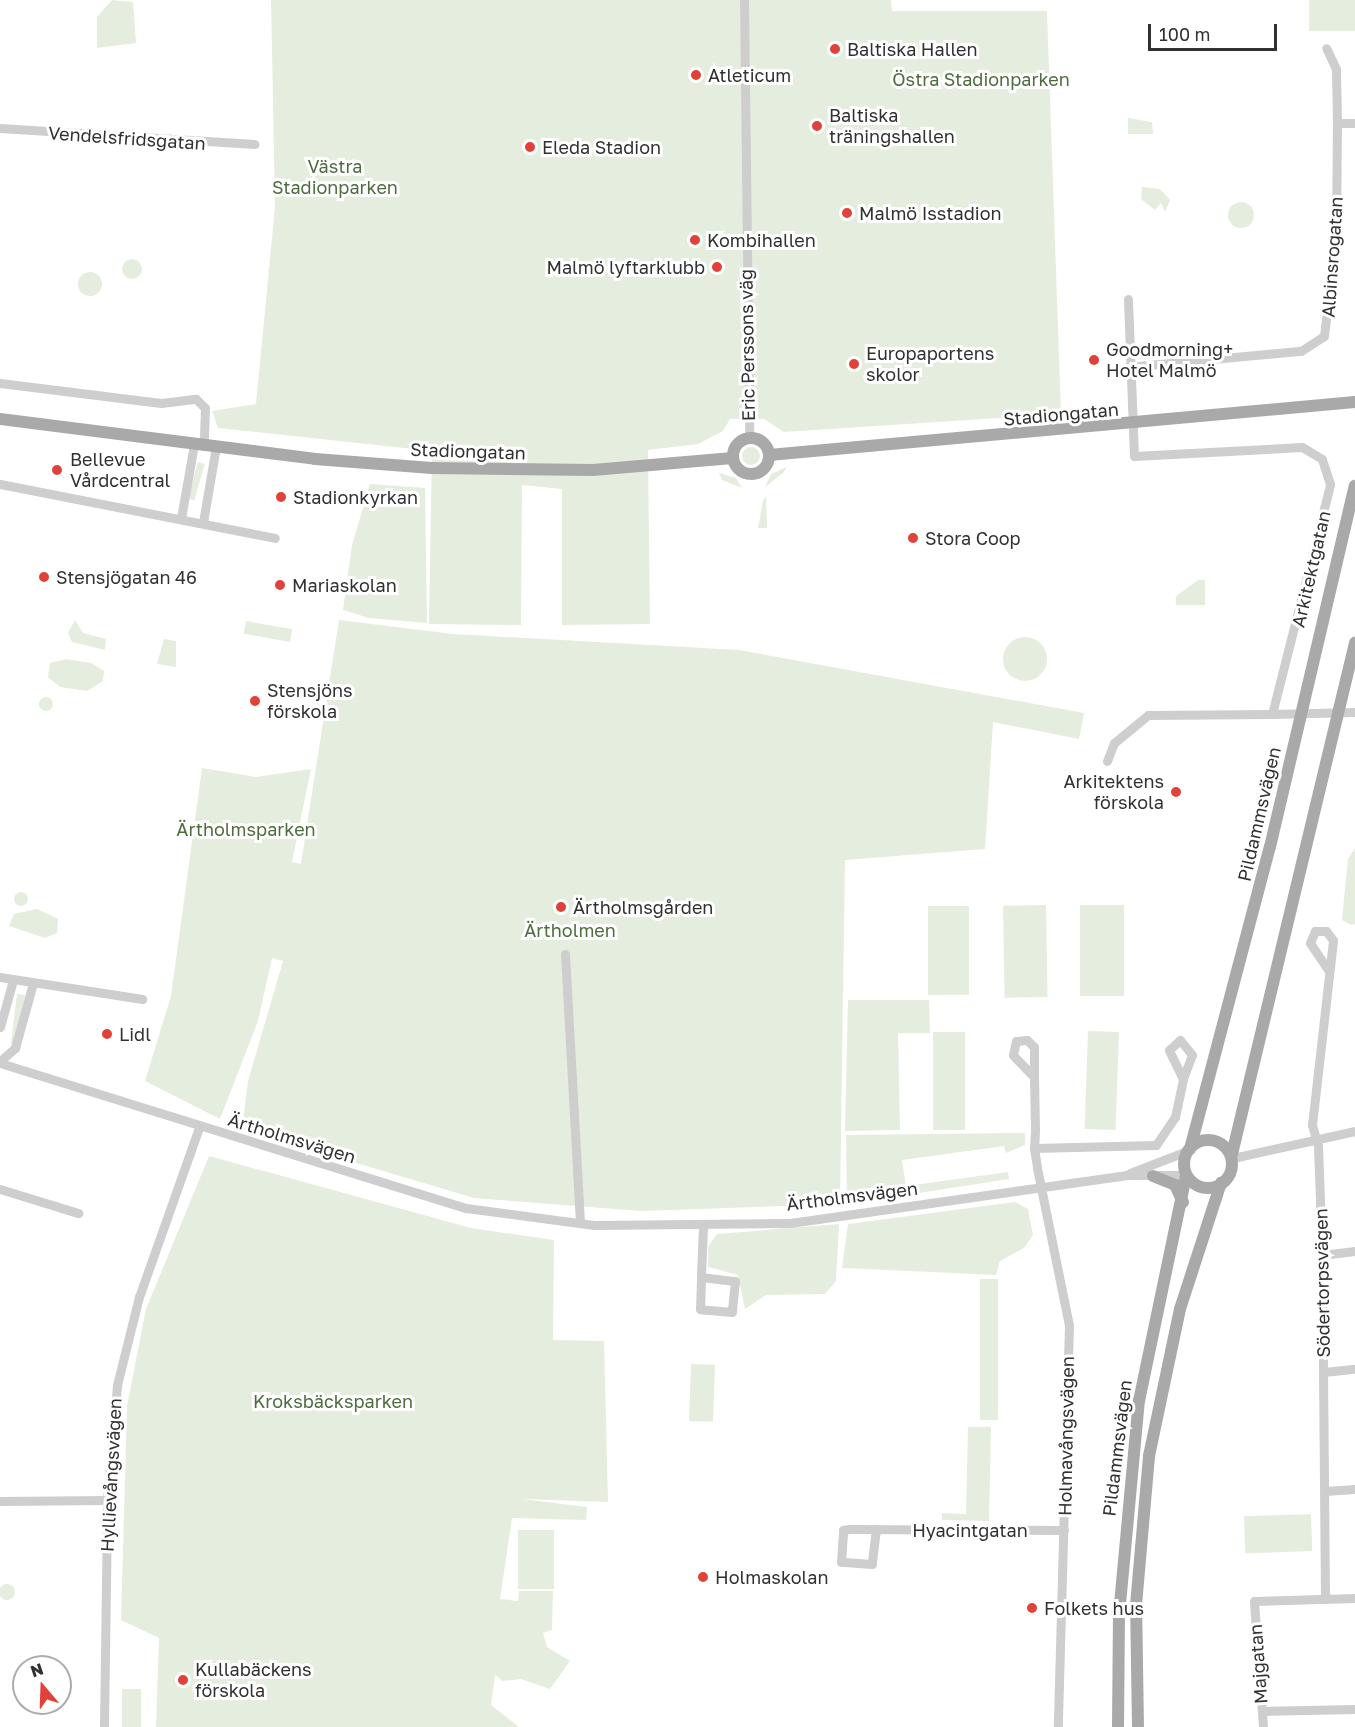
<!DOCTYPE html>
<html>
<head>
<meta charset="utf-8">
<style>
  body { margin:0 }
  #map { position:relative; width:1355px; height:1727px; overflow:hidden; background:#fff; font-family:"Golos Text",sans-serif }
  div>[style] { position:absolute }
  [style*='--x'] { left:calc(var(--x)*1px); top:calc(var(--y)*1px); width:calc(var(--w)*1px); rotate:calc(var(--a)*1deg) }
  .green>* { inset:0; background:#e5eddf; transform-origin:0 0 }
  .round { border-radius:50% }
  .minor>* { height:9px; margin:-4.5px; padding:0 4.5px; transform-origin:4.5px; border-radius:4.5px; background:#cecece }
  .major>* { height:12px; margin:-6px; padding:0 6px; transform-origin:6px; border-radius:6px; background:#a9a9a9 }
  .major>.ring { margin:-6px; padding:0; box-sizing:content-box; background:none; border:12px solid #a9a9a9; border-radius:50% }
  .dots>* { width:16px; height:16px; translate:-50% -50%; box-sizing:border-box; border:3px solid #fff; border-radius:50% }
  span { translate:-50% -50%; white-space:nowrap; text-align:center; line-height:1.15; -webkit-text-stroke:6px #fff; paint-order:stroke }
  .poi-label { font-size:18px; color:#313131 }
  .left { translate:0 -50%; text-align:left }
  .right { translate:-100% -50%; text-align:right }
  .park-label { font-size:18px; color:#4e6c3f }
  .street-label { font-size:18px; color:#313131 }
  .north { position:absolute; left:12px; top:1655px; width:60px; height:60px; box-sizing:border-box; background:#fff; border:2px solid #adadad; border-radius:50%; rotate:341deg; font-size:16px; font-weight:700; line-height:24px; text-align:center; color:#313131 }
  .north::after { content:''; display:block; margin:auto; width:21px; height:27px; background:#e0423a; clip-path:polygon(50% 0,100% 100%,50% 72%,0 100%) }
  .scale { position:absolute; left:1148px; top:24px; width:129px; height:27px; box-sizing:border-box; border:3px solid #313131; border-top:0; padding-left:8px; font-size:18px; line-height:21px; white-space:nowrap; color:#313131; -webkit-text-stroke:4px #fff; paint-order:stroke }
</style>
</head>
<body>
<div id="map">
  <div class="green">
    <div style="clip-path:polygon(112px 0,133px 2px,136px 43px,97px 48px,97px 17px)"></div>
    <div style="clip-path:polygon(271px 0,891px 0,892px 11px,1047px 11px,1061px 414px,784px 432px,764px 419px,730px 419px,723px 431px,698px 444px,648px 450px,650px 624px,562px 625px,562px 489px,522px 485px,521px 625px,429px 624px,432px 451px,218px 428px,212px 411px,256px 404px,275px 207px)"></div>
    <div style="left:1309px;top:0;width:46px;height:31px"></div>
    <div style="clip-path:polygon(1128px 118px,1152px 122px,1153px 134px,1128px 134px)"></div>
    <div style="clip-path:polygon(1142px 187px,1160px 189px,1170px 200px,1165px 212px,1161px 203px,1155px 210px,1141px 199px)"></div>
    <div class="round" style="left:1228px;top:202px;width:26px;height:26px"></div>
    <div class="round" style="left:122px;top:259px;width:20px;height:20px"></div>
    <div class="round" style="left:78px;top:272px;width:24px;height:24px"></div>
    <div class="round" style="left:742px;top:447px;width:18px;height:18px"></div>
    <div style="left:198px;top:462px;width:7px;height:38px;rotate:16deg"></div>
    <div style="clip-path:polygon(787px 467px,783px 473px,765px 487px,771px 474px)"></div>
    <div style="clip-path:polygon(719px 473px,736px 478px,742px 488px,722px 480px)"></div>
    <div style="clip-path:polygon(370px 484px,425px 488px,427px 623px,369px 618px,343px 610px,352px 545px)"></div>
    <div style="clip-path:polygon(766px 496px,767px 528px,758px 528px,763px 501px)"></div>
    <div style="clip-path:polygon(1198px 580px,1205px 580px,1205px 605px,1176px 605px,1176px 596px)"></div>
    <div style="clip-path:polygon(75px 620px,83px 633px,106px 639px,105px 650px,72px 642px,68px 633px)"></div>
    <div style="clip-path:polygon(339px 620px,453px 634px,739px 650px,1084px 713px,1079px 739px,993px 722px,985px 849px,845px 860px,840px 1204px,641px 1211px,474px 1198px,242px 1129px,248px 1081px,283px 961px,272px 958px,258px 1021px,220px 1119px,145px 1081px,171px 996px,202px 768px,256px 777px,311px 769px,292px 862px,301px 864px,297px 889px)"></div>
    <div style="left:246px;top:621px;width:47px;height:13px;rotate:10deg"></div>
    <div class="round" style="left:1003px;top:637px;width:44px;height:44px"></div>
    <div style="clip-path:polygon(164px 639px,176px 641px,176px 667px,157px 664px)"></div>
    <div style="clip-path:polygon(66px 659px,91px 663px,104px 671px,103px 681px,87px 691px,60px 687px,48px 677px,50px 663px)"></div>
    <div class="round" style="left:39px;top:697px;width:14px;height:14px"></div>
    <div style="clip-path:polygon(1355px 848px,1355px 924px,1351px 925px,1342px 920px,1348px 859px)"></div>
    <div class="round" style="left:14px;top:892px;width:14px;height:14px"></div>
    <div style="left:1046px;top:905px;width:92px;height:43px;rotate:89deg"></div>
    <div style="left:1080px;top:905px;width:44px;height:91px"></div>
    <div style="left:928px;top:906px;width:41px;height:89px"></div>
    <div style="clip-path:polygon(37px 909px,58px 919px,57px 933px,45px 938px,9px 926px,14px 914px)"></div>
    <div style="left:17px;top:994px;width:8px;height:50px;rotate:7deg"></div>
    <div style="clip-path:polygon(848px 1000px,929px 1000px,930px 1033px,898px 1033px,900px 1130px,845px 1131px)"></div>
    <div style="left:1088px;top:1031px;width:31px;height:98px;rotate:2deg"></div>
    <div style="left:933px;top:1032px;width:32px;height:98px"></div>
    <div style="clip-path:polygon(1025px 1133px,1025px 1145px,1006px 1153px,1004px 1146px,902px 1160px,906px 1186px,1008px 1172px,1009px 1179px,847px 1204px,846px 1135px)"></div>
    <div style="clip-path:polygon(209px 1156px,471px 1228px,554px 1240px,553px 1340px,604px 1341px,608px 1502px,522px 1499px,587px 1507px,586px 1520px,512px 1518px,500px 1599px,518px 1601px,519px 1591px,553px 1591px,552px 1630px,543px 1633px,547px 1647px,570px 1661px,550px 1689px,521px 1679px,503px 1681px,495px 1675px,491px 1705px,519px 1727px,156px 1727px,159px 1638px,121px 1620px,127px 1406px,146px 1309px)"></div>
    <div style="clip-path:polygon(1015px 1202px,1028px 1209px,1033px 1235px,1024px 1248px,1000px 1261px,996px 1275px,842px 1268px,848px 1224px)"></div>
    <div style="clip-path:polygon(839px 1224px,836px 1281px,825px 1294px,766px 1295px,745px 1309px,738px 1275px,708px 1267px,708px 1247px,717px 1234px)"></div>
    <div style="left:980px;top:1279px;width:18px;height:141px"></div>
    <div style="left:691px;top:1364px;width:24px;height:57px;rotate:2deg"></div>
    <div style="clip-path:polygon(968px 1427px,991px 1427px,989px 1521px,942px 1520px,942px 1513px,966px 1514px)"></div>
    <div style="left:1311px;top:1514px;width:37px;height:67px;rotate:88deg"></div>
    <div style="left:518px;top:1530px;width:36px;height:59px"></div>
    <div class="round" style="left:-1px;top:1584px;width:16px;height:16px"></div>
    <div style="left:122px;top:1689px;width:19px;height:38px"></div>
  </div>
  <div class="minor">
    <div style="--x:744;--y:0;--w:437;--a:89.3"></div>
    <div style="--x:1337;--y:123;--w:18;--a:0"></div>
    <div style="--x:0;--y:128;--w:255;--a:3.6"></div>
    <div style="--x:1127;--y:367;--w:175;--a:-5.3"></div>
    <div style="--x:1301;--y:351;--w:27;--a:-33"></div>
    <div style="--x:1324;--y:336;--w:104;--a:-83.4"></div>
    <div style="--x:1336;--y:233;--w:110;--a:-89.5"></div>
    <div style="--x:1337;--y:123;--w:54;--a:-91.1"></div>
    <div style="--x:1336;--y:69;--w:23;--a:-115"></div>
    <div style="--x:0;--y:383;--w:162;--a:7.1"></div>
    <div style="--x:161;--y:403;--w:35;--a:-7"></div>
    <div style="--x:196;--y:399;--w:13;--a:45"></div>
    <div style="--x:205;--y:408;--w:38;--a:92"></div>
    <div style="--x:0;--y:484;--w:280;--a:11.1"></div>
    <div style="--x:181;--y:518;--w:75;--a:-80"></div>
    <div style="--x:203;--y:522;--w:76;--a:-80.2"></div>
    <div style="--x:1272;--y:714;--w:83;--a:-1.4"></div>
    <div style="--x:1107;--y:761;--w:19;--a:-69"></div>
    <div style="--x:1114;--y:743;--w:44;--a:-39.5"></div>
    <div style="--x:1148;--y:715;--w:124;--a:-0.5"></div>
    <div style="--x:1272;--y:714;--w:237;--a:-75.8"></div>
    <div style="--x:1330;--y:484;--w:26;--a:-108"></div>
    <div style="--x:1322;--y:459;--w:23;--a:-149"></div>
    <div style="--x:1302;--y:447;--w:168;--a:176.9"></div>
    <div style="--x:1134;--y:456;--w:157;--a:-92.2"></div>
    <div style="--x:565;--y:954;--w:269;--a:86.8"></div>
    <div style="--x:0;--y:977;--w:144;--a:8.8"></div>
    <div style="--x:0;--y:1027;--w:49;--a:-74.5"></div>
    <div style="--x:0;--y:1061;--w:20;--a:-41"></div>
    <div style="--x:15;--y:1048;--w:67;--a:-74.5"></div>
    <div style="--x:0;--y:1063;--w:488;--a:17.3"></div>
    <div style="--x:466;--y:1208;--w:129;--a:7.6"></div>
    <div style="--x:594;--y:1225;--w:196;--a:-0.6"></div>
    <div style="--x:790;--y:1223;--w:339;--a:-8.1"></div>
    <div style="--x:1126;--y:1175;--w:58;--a:0"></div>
    <div style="--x:1034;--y:1077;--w:30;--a:-134"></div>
    <div style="--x:1013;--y:1055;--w:14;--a:-78"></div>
    <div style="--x:1016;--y:1041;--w:11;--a:-5"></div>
    <div style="--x:1027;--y:1040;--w:10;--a:45"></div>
    <div style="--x:1034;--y:1047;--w:30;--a:90"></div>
    <div style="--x:1034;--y:1077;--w:54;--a:88.9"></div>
    <div style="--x:1035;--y:1131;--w:17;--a:93"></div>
    <div style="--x:1034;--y:1148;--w:20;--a:81"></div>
    <div style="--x:1037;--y:1168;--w:160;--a:78.5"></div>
    <div style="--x:1069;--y:1325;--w:402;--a:91.6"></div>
    <div style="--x:1034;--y:1148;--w:122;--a:-1.4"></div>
    <div style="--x:1156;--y:1145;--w:34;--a:-56"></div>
    <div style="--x:1175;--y:1117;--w:39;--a:-78"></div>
    <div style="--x:1183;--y:1079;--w:32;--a:-116"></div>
    <div style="--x:1169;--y:1050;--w:15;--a:-42"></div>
    <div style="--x:1180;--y:1040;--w:19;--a:51"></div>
    <div style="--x:1192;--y:1055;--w:26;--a:111"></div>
    <div style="--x:1233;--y:1158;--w:125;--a:-12.5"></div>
    <div style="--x:1130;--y:1173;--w:61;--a:-21.1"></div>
    <div style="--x:0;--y:1189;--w:82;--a:17.1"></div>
    <div style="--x:1322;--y:1255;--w:33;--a:-7"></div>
    <div style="--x:701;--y:1277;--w:34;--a:7"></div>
    <div style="--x:735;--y:1281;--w:31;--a:96"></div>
    <div style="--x:732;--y:1312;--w:32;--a:-175"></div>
    <div style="--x:700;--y:1309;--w:34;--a:-88"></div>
    <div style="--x:701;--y:1275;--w:48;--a:-87.6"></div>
    <div style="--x:1324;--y:1372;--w:31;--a:-6"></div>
    <div style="--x:1325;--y:1491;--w:30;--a:-4"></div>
    <div style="--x:0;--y:1501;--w:107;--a:-0.5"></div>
    <div style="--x:876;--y:1529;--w:35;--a:97"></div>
    <div style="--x:872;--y:1564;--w:31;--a:-176"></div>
    <div style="--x:841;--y:1562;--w:32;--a:-86"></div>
    <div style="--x:843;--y:1530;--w:7;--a:-8"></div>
    <div style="--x:850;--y:1529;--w:214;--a:0.3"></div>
    <div style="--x:1325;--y:1599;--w:344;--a:-90.5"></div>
    <div style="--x:1322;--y:1255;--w:109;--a:-92.1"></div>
    <div style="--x:1318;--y:1146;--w:22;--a:-106"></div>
    <div style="--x:1312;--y:1125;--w:186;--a:-83.5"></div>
    <div style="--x:1333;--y:940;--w:11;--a:-128"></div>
    <div style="--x:1326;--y:931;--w:11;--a:180"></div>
    <div style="--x:1315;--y:931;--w:13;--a:113"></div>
    <div style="--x:1310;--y:943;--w:32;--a:56"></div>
    <div style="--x:1262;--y:1711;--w:93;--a:-1.2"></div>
    <div style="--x:104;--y:1727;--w:227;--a:-89.2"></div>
    <div style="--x:107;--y:1500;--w:115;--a:-85"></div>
    <div style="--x:117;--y:1385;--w:91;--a:-76"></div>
    <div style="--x:139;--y:1297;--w:179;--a:-70.5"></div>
    <div style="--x:1263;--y:1727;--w:126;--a:-94.1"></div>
    <div style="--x:1254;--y:1601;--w:101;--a:-1.7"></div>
  </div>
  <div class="major">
    <div style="--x:0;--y:419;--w:318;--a:7.2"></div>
    <div style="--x:315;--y:459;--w:117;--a:4.4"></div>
    <div style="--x:432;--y:468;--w:161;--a:0.7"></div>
    <div style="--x:593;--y:470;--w:140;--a:-4.9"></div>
    <div class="ring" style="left:733px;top:438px;width:24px;height:24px"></div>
    <div style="--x:769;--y:455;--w:588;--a:-5.17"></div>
    <div class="ring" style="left:1184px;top:1140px;width:36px;height:36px"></div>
    <div style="--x:1190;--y:1149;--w:312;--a:-75.2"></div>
    <div style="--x:1270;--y:847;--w:371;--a:-76.8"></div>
    <div style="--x:1232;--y:1154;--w:526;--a:-76.47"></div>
    <div style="--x:1153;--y:1176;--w:24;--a:22"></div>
    <div style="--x:1175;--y:1185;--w:19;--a:65"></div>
    <div style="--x:1118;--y:1727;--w:112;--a:-89.5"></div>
    <div style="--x:1119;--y:1615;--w:215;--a:-84.7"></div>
    <div style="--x:1139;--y:1401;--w:229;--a:-78.2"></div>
    <div style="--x:1138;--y:1727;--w:122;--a:-90.9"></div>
    <div style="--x:1136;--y:1605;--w:150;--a:-85"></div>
    <div style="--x:1149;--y:1456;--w:150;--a:-78.1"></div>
    <div style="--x:1180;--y:1309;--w:133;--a:-72"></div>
  </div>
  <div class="dots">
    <div style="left:835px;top:49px;background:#e0423a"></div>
    <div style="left:696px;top:75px;background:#e0423a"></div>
    <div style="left:817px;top:126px;background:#e0423a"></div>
    <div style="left:530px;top:147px;background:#e0423a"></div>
    <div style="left:847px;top:213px;background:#e0423a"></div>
    <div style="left:695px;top:240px;background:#e0423a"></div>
    <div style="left:717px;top:267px;background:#e0423a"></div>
    <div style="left:1094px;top:360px;background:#e0423a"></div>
    <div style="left:854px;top:364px;background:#e0423a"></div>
    <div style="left:57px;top:470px;background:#e0423a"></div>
    <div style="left:281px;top:497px;background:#e0423a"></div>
    <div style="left:913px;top:538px;background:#e0423a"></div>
    <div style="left:44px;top:577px;background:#e0423a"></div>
    <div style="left:280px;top:585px;background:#e0423a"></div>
    <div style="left:255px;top:701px;background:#e0423a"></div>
    <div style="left:1176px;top:792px;background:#e0423a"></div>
    <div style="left:561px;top:907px;background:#e0423a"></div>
    <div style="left:107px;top:1034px;background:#e0423a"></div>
    <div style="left:703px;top:1577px;background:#e0423a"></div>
    <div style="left:1032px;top:1608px;background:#e0423a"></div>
    <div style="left:183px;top:1680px;background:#e0423a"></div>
  </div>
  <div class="poi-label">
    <span class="left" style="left:847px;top:49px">Baltiska Hallen</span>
    <span class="left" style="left:708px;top:75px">Atleticum</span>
    <span class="left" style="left:829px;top:126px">Baltiska<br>träningshallen</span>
    <span class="left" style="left:542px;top:147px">Eleda Stadion</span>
    <span class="left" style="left:859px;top:213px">Malmö Isstadion</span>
    <span class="left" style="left:707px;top:240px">Kombihallen</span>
    <span class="right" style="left:705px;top:267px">Malmö lyftarklubb</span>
    <span class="left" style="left:1106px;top:360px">Goodmorning+<br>Hotel Malmö</span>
    <span class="left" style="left:866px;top:364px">Europaportens<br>skolor</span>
    <span class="left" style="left:70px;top:470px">Bellevue<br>Vårdcentral</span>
    <span class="left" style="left:293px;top:497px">Stadionkyrkan</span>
    <span class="left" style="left:925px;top:538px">Stora Coop</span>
    <span class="left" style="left:56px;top:577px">Stensjögatan 46</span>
    <span class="left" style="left:292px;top:585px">Mariaskolan</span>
    <span class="left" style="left:267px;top:701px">Stensjöns<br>förskola</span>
    <span class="right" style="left:1164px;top:792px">Arkitektens<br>förskola</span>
    <span class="left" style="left:573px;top:907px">Ärtholmsgården</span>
    <span class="left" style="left:119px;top:1034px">Lidl</span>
    <span class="left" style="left:715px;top:1577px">Holmaskolan</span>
    <span class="left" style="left:1044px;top:1608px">Folkets hus</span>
    <span class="left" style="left:195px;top:1680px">Kullabäckens<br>förskola</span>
  </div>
  <div class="park-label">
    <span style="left:981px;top:79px">Östra Stadionparken</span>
    <span style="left:335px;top:177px">Västra<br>Stadionparken</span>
    <span style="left:246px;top:829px">Ärtholmsparken</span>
    <span style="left:570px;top:930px">Ärtholmen</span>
    <span style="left:333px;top:1401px">Kroksbäcksparken</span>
  </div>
  <div class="street-label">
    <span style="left:127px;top:138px;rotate:4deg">Vendelsfridsgatan</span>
    <span style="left:1332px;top:257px;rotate:-86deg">Albinsrogatan</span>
    <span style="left:747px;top:345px;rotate:-91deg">Eric Perssons väg</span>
    <span style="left:1061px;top:414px;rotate:-5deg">Stadiongatan</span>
    <span style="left:468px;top:451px;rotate:2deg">Stadiongatan</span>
    <span style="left:1311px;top:569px;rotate:-77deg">Arkitektgatan</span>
    <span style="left:1259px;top:814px;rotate:-77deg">Pildammsvägen</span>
    <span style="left:292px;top:1138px;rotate:17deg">Ärtholmsvägen</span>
    <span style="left:852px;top:1196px;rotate:-7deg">Ärtholmsvägen</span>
    <span style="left:1322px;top:1283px;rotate:-91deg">Södertorpsvägen</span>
    <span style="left:1066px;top:1436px;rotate:-89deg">Holmavångsvägen</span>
    <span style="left:1117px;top:1448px;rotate:-83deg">Pildammsvägen</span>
    <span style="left:111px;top:1475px;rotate:-87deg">Hyllievångsvägen</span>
    <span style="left:970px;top:1530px">Hyacintgatan</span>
    <span style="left:1258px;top:1664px;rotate:-94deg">Majgatan</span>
  </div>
  <div class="north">N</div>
  <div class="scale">100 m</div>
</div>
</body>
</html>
